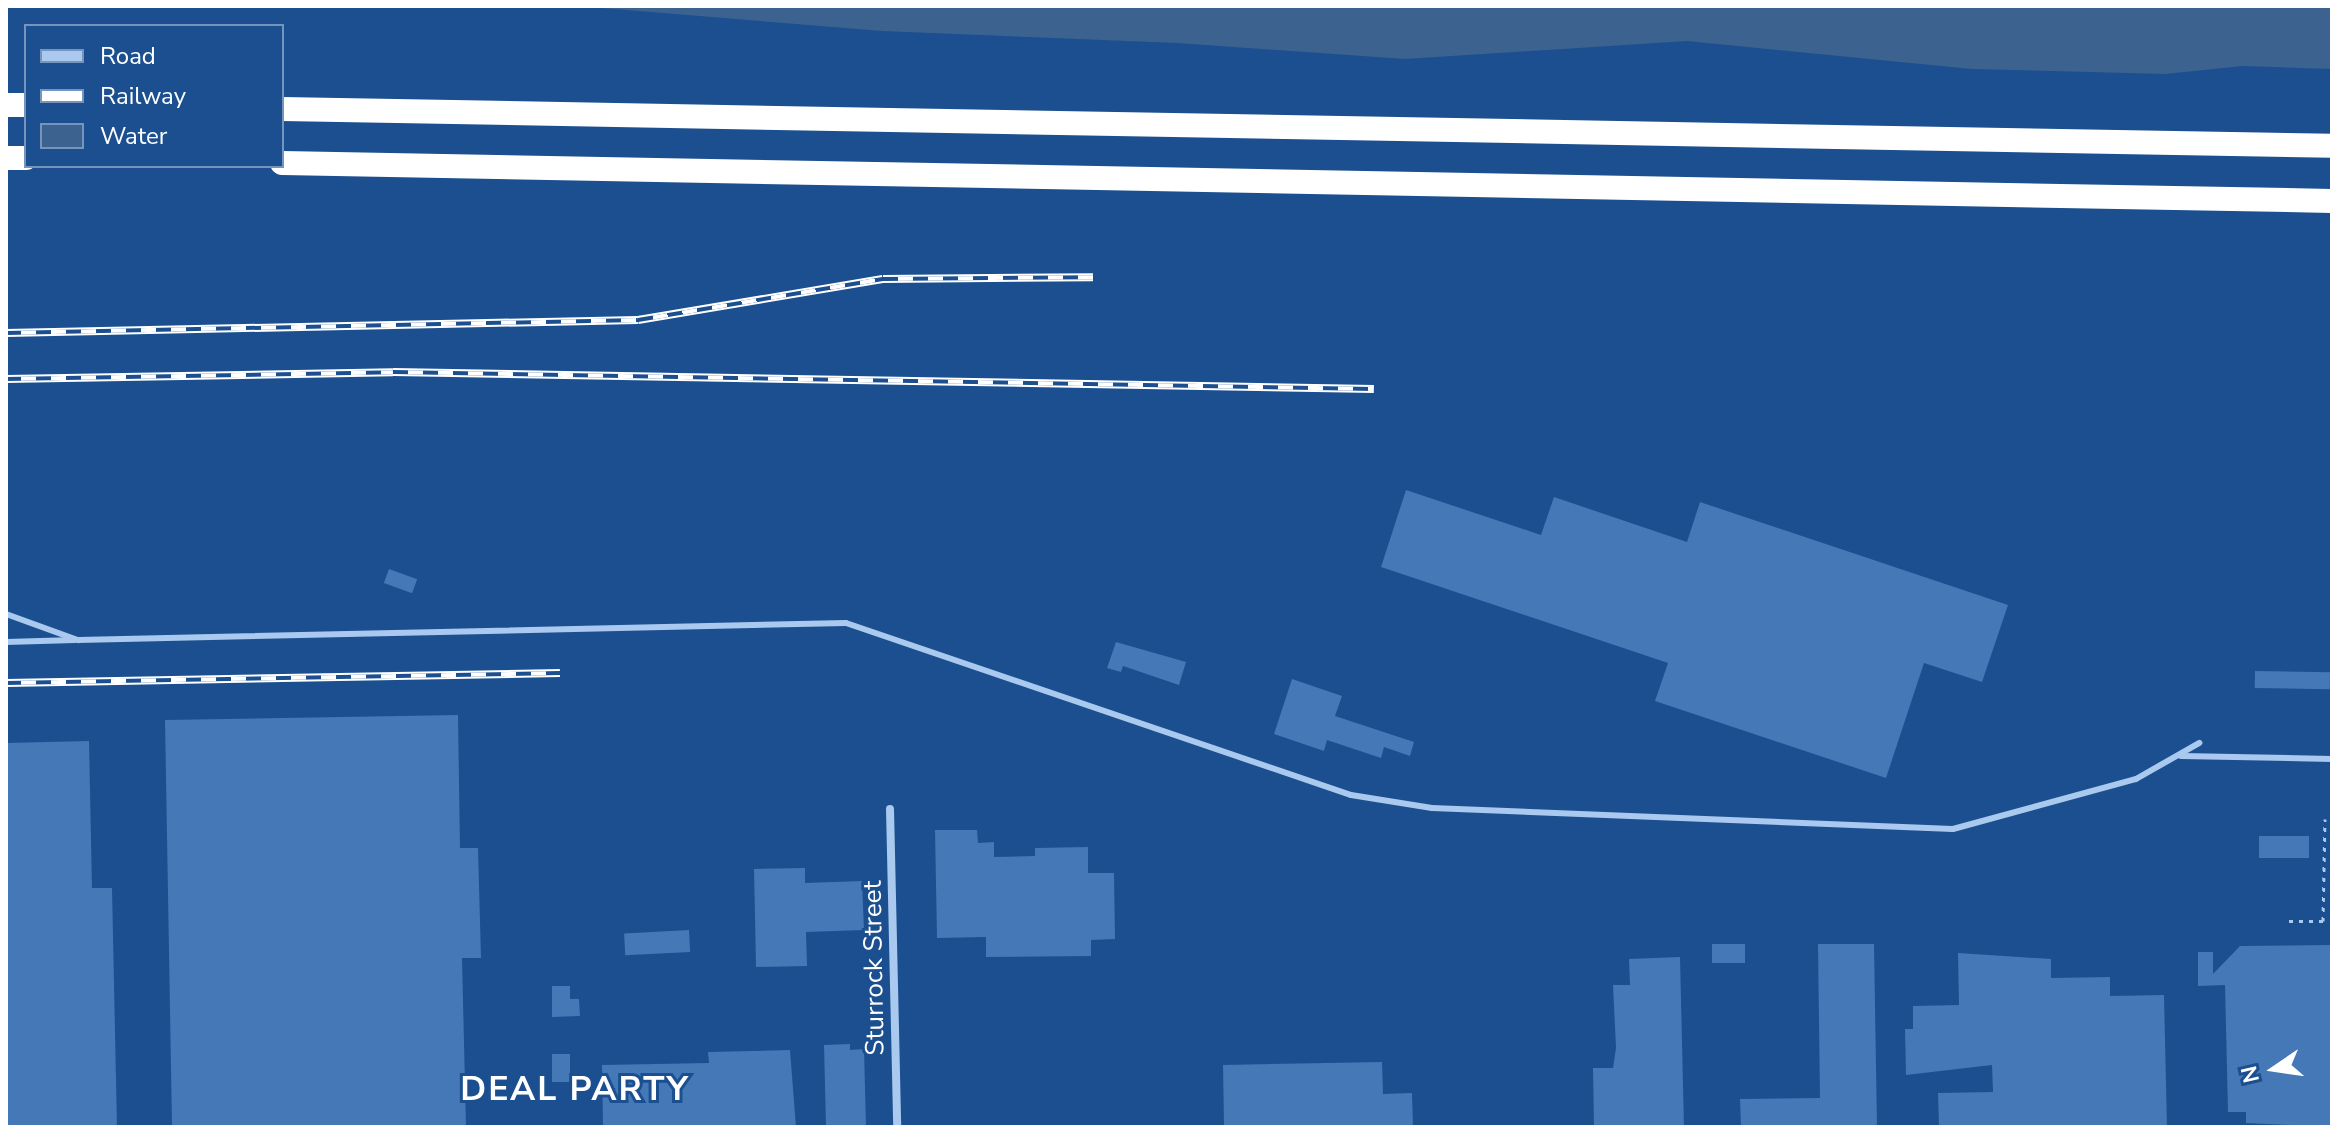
<!DOCTYPE html>
<html>
<head>
<meta charset="utf-8">
<style>
  body { margin:0 }
  #map { position:relative; width:2338px; height:1133px; overflow:hidden; background:#1b4f8f; font-family:"Nunito Sans",sans-serif }
  div>[style] { position:absolute }
  [style*='--x'] { left:calc(var(--x)*1px); top:calc(var(--y)*1px); width:calc(var(--w)*1px); rotate:calc(var(--a)*1deg) }
  .water>* { inset:0; background:#3c6290 }
  .building>* { inset:0; background:#4478b7; transform-origin:0 0 }
  .path>* { height:3px; margin-top:-1.5px; transform-origin:0; background:repeating-linear-gradient(90deg,#a9c9ee 0 4px,transparent 0 10px) }
  .lane>* { height:6px; margin:-3px; padding:0 3px; transform-origin:3px; border-radius:3px; background:#a9c9ee }
  .street>* { height:8px; margin:-4px; padding:0 4px; transform-origin:4px; border-radius:4px; background:#a9c9ee }
  .highway>* { height:24px; margin:-12px; padding:0 12px; transform-origin:12px; border-radius:12px; background:#fff }
  .rail>* { height:8px; margin-top:-4px; transform-origin:0; background:repeating-linear-gradient(90deg,#1b4f8f 0 15px,#fff 0 30px); box-sizing:border-box; border-block:2px solid #fff }
  span { translate:-50% -50%; white-space:nowrap; text-align:center; line-height:1.15; -webkit-text-stroke:6px #1b4f8f; paint-order:stroke }
  .street-label { font-size:26px; color:#fff }
  .district-label { font-size:34px; color:#fff; font-weight:700; letter-spacing:2px }
  .frame { position:absolute; inset:0; border:8px solid #fff; pointer-events:none }
  .legend { position:absolute; left:24px; top:24px; width:260px; height:144px; box-sizing:border-box; background:#1b4f8f; border:2px solid #7695bc; margin:0; padding:10px 14px; list-style:none; font-size:24px; color:#fff }
  .legend li { display:flex; align-items:center; gap:16px; height:40px }
  .legend b { width:40px; border:2px solid #7695bc }
  .north { position:absolute; left:2234px; top:1029px; width:80px; height:80px; -webkit-text-stroke:6px #1b4f8f; paint-order:stroke; rotate:257deg; font-size:22px; font-weight:700; line-height:32px; text-align:center; color:#fff }
  .north::after { content:''; display:block; margin:auto; width:28px; height:36px; background:#fff; clip-path:polygon(50% 0,100% 100%,50% 72%,0 100%) }
</style>
</head>
<body>
<div id="map">
  <div class="water">
    <div style="clip-path:polygon(577px 6px,2332px 6px,2332px 69px,2243px 66px,2165px 74px,1972px 69px,1687px 41px,1405px 59px,1177px 43px,882px 31px)"></div>
  </div>
  <div class="building">
    <div style="clip-path:polygon(1406px 490px,1541px 535px,1554px 497px,1687px 542px,1700px 502px,2008px 605px,1982px 682px,1924px 663px,1886px 778px,1655px 701px,1668px 663px,1381px 567px)"></div>
    <div style="left:389px;top:569px;width:30px;height:15px;rotate:20deg"></div>
    <div style="clip-path:polygon(1116px 642px,1186px 662px,1179px 685px,1123px 666px,1121px 672px,1107px 668px)"></div>
    <div style="left:2255px;top:671px;width:75px;height:17px;rotate:1deg"></div>
    <div style="clip-path:polygon(1292px 679px,1342px 696px,1335px 716px,1414px 742px,1410px 756px,1384px 747px,1381px 758px,1327px 740px,1324px 751px,1274px 734px)"></div>
    <div style="clip-path:polygon(458px 715px,460px 848px,478px 848px,481px 958px,462px 958px,466px 1127px,172px 1127px,165px 720px)"></div>
    <div style="clip-path:polygon(89px 741px,92px 888px,112px 888px,117px 1127px,6px 1127px,6px 743px)"></div>
    <div style="clip-path:polygon(935px 830px,977px 830px,978px 843px,994px 842px,994px 857px,1035px 856px,1035px 848px,1088px 847px,1088px 873px,1114px 873px,1115px 939px,1091px 940px,1091px 956px,986px 957px,986px 937px,937px 938px)"></div>
    <div style="left:2309px;top:836px;width:22px;height:50px;rotate:90deg"></div>
    <div style="clip-path:polygon(805px 868px,805px 883px,862px 881px,864px 930px,806px 932px,807px 966px,756px 967px,754px 869px)"></div>
    <div style="left:689px;top:930px;width:22px;height:65px;rotate:87deg"></div>
    <div style="left:1712px;top:944px;width:33px;height:19px"></div>
    <div style="clip-path:polygon(1818px 944px,1874px 944px,1877px 1127px,1741px 1127px,1740px 1099px,1820px 1098px)"></div>
    <div style="clip-path:polygon(2332px 945px,2332px 1127px,2246px 1123px,2246px 1112px,2228px 1112px,2225px 985px,2198px 986px,2198px 952px,2213px 952px,2213px 974px,2240px 946px)"></div>
    <div style="clip-path:polygon(1958px 953px,2051px 959px,2051px 978px,2110px 977px,2110px 996px,2164px 995px,2167px 1127px,1939px 1127px,1938px 1093px,1993px 1092px,1992px 1065px,1906px 1075px,1905px 1029px,1913px 1029px,1913px 1006px,1959px 1005px)"></div>
    <div style="clip-path:polygon(1680px 957px,1684px 1127px,1594px 1127px,1593px 1068px,1613px 1068px,1616px 1048px,1613px 985px,1630px 985px,1629px 959px)"></div>
    <div style="clip-path:polygon(552px 986px,570px 986px,570px 999px,579px 999px,580px 1016px,552px 1017px)"></div>
    <div style="clip-path:polygon(850px 1044px,850px 1050px,864px 1049px,866px 1127px,826px 1127px,824px 1045px)"></div>
    <div style="clip-path:polygon(790px 1050px,796px 1127px,603px 1127px,602px 1065px,709px 1063px,708px 1052px)"></div>
    <div style="left:552px;top:1054px;width:18px;height:28px"></div>
    <div style="clip-path:polygon(1382px 1062px,1383px 1094px,1412px 1093px,1413px 1127px,1224px 1127px,1223px 1065px)"></div>
  </div>
  <div class="path">
    <div style="--x:2289;--y:921;--w:34;--a:0"></div>
    <div style="--x:2323;--y:921;--w:102;--a:-88.9"></div>
  </div>
  <div class="lane">
    <div style="--x:6;--y:614;--w:77;--a:19.9"></div>
    <div style="--x:78;--y:640;--w:768;--a:-1.27"></div>
    <div style="--x:846;--y:623;--w:533;--a:18.81"></div>
    <div style="--x:1351;--y:795;--w:82;--a:9.1"></div>
    <div style="--x:1432;--y:808;--w:521;--a:2.31"></div>
    <div style="--x:1953;--y:829;--w:190;--a:-15.3"></div>
    <div style="--x:2136;--y:779;--w:73;--a:-29.7"></div>
    <div style="--x:6;--y:642;--w:69;--a:-1.7"></div>
    <div style="--x:2181;--y:756;--w:151;--a:1.1"></div>
  </div>
  <div class="street">
    <div style="--x:890;--y:809;--w:318;--a:88.7"></div>
  </div>
  <div class="highway">
    <div style="--x:6;--y:105;--w:20;--a:0"></div>
    <div style="--x:282;--y:109;--w:2050;--a:1.03"></div>
    <div style="--x:6;--y:158;--w:20;--a:0"></div>
    <div style="--x:282;--y:163;--w:2050;--a:1.06"></div>
  </div>
  <div class="rail">
    <div style="--x:6;--y:333;--w:632;--a:-1.18"></div>
    <div style="--x:638;--y:320;--w:248;--a:-9.5"></div>
    <div style="--x:883;--y:279;--w:210;--a:-0.5"></div>
    <div style="--x:6;--y:379;--w:387;--a:-1"></div>
    <div style="--x:393;--y:372;--w:981;--a:0.99"></div>
    <div style="--x:6;--y:683;--w:554;--a:-1.03"></div>
  </div>
  <div class="street-label">
    <span style="left:874px;top:968px;rotate:-91deg">Sturrock Street</span>
  </div>
  <div class="district-label">
    <span style="left:575px;top:1090px">DEAL PARTY</span>
  </div>
  <div class="frame"></div>
  <ul class="legend">
  <li><b style="height:10px;background:#a9c9ee"></b>Road</li>
  <li><b style="height:10px;background:#fff"></b>Railway</li>
  <li><b style="height:22px;background:#3c6290"></b>Water</li>
  </ul>
  <div class="north">N</div>
</div>
</body>
</html>
